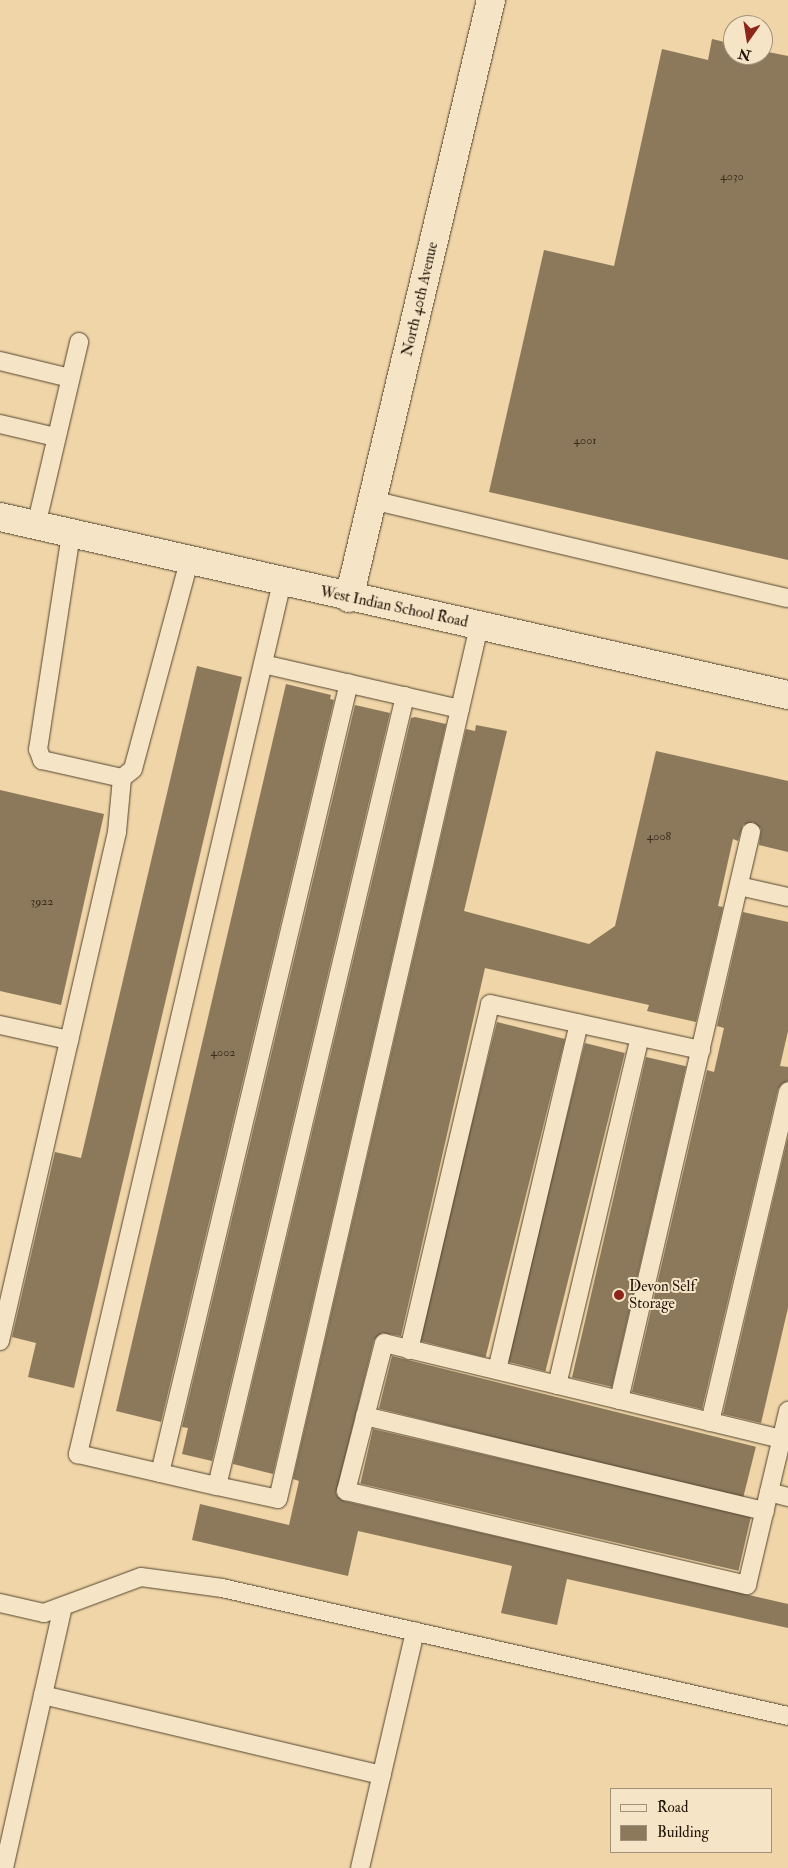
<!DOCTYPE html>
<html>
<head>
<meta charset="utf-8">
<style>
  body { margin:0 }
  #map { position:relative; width:788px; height:1868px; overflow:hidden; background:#efd5a7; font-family:"IM FELL Double Pica",serif }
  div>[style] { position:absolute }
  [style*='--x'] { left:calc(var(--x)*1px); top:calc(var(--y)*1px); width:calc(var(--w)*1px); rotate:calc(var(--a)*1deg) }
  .building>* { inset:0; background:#8c785b; transform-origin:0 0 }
  .roads { filter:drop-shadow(0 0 1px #544430) drop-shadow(0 0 1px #544430) }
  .lane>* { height:18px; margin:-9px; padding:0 9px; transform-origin:9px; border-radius:9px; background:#f5e4c6 }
  .street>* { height:28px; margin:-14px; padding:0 14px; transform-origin:14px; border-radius:14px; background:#f5e4c6 }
  .secondary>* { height:28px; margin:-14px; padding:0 14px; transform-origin:14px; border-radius:14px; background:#f5e4c6 }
  .dots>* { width:14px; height:14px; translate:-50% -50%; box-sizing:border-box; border:2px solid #f5e4c6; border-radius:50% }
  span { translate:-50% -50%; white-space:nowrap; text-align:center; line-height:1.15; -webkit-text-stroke:4px #f5e4c6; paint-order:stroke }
  .number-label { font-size:12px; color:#3b2d1d }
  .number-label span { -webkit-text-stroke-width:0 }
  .street-label { font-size:15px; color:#201408 }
  .poi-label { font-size:15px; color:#201408 }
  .left { translate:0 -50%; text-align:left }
  .legend { position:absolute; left:610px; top:1788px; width:162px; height:65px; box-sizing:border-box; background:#f5e4c6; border:1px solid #a0917a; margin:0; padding:6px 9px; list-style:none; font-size:15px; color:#201408 }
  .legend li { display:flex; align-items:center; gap:10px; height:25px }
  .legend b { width:25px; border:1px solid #a0917a }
  .north { position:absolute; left:723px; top:15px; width:50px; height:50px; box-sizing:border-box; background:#f5e4c6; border:1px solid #a0917a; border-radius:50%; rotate:193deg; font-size:14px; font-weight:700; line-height:20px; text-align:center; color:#201408 }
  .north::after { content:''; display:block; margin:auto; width:18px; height:22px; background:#8f2418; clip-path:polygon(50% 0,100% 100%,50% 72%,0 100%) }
</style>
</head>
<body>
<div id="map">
  <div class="building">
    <div style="clip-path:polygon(712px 39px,733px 44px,733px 55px,763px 55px,763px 51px,788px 56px,788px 560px,489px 492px,544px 250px,614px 266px,662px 49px,708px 60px)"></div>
    <div style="clip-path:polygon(197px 666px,242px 677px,74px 1388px,28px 1377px,36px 1343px,12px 1337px,55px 1152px,81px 1158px)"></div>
    <div style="clip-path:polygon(286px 684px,331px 695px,330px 699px,334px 700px,161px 1422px,116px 1411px)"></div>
    <div style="clip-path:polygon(355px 705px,390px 713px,212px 1461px,182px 1454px,188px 1428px,182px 1427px)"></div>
    <div style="clip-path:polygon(415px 717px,446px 724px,273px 1474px,233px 1464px,411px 718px)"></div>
    <div style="clip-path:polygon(476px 725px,507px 731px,464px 911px,589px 944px,615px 926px,656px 751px,788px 781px,788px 852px,759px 845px,761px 829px,753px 822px,743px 825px,738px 841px,733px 839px,718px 906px,723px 907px,696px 1022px,647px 1011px,649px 1005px,485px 968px,401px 1336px,382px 1333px,374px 1340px,336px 1494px,344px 1501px,788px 1604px,788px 1628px,567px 1579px,557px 1625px,501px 1613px,512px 1566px,358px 1531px,348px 1576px,192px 1540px,200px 1504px,289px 1525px,299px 1481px,293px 1479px,466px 729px,475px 731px)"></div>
    <div style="clip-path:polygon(0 790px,104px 814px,61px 1005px,0 991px)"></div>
    <div style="clip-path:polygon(743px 912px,788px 922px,788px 1031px,780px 1066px,788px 1067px,788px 1081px,778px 1089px,702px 1409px,632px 1392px,707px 1070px,714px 1072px,724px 1028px,717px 1026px)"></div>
    <div style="left:497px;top:1022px;width:70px;height:328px;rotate:14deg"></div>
    <div style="left:585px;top:1043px;width:41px;height:328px;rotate:14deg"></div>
    <div style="left:646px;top:1057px;width:41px;height:329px;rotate:13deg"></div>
    <div style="clip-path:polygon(788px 1137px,788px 1308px,761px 1423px,723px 1414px)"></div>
    <div style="left:392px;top:1356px;width:375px;height:54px;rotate:14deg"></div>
    <div style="left:373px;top:1429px;width:388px;height:56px;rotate:13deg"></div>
  </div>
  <div class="roads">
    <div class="lane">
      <div style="--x:0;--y:361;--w:72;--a:13.7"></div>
      <div style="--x:0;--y:424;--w:57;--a:13.3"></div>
      <div style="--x:372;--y:500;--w:427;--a:13.3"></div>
      <div style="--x:36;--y:526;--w:189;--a:-76.8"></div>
      <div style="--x:71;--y:534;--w:218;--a:98.7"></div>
      <div style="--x:38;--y:749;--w:12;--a:70"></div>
      <div style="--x:42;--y:760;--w:82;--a:12.7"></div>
      <div style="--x:122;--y:778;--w:14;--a:-39"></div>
      <div style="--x:133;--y:769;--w:215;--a:-74.9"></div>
      <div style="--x:282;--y:582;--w:896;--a:103.17"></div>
      <div style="--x:78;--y:1454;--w:143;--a:13"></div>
      <div style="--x:217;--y:1486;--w:62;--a:12"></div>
      <div style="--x:278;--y:1499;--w:896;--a:-77.03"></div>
      <div style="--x:263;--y:664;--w:202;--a:12.9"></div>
      <div style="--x:739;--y:886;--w:50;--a:12.7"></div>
      <div style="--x:0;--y:1025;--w:71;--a:12.3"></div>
      <div style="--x:0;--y:1341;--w:522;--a:-77.05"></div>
      <div style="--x:117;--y:832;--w:54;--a:-84.7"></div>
      <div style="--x:409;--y:1350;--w:355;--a:-76.8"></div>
      <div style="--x:490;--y:1004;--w:216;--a:12.3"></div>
      <div style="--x:497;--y:1370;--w:356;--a:-76.7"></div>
      <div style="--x:557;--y:1385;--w:358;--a:-76.6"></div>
      <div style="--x:619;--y:1400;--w:583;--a:-76.92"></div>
      <div style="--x:365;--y:1416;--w:411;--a:13.4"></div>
      <div style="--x:710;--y:1422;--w:340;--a:-76.7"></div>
      <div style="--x:781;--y:1439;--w:408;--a:-166.4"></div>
      <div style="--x:384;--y:1343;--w:153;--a:104.4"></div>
      <div style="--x:346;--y:1491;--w:412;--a:13.2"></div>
      <div style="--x:747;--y:1585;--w:179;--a:-76.7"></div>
      <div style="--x:160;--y:1473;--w:812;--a:-76.55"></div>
      <div style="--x:217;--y:1486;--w:812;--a:-76.61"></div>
      <div style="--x:769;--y:1492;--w:20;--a:15"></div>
      <div style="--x:0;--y:1603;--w:45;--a:12.8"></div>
      <div style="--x:44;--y:1613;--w:103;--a:-20.4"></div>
      <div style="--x:141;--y:1577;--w:82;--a:7.7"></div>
      <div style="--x:222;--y:1588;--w:580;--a:12.74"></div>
      <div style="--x:43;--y:1695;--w:348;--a:13.3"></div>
      <div style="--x:4;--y:1868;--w:268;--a:-77.3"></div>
      <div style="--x:360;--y:1868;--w:243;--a:-76.9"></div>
    </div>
    <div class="street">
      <div style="--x:349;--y:598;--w:615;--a:-76.64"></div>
    </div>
    <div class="secondary">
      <div style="--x:0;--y:517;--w:808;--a:12.73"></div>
    </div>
  </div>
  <div class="dots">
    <div style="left:619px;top:1295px;background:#8f2418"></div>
  </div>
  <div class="number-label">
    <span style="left:732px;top:177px">4030</span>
    <span style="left:585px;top:441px">4001</span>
    <span style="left:659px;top:837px">4008</span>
    <span style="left:42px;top:902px">3922</span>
    <span style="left:223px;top:1053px">4002</span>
  </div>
  <div class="street-label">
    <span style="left:420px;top:299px;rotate:-77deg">North 40th Avenue</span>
    <span style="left:394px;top:607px;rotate:12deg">West Indian School Road</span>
  </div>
  <div class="poi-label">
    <span class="left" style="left:629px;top:1295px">Devon Self<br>Storage</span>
  </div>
  <ul class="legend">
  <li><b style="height:6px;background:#f5e4c6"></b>Road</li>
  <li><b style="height:14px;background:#8c785b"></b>Building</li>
  </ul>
  <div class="north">N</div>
</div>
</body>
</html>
